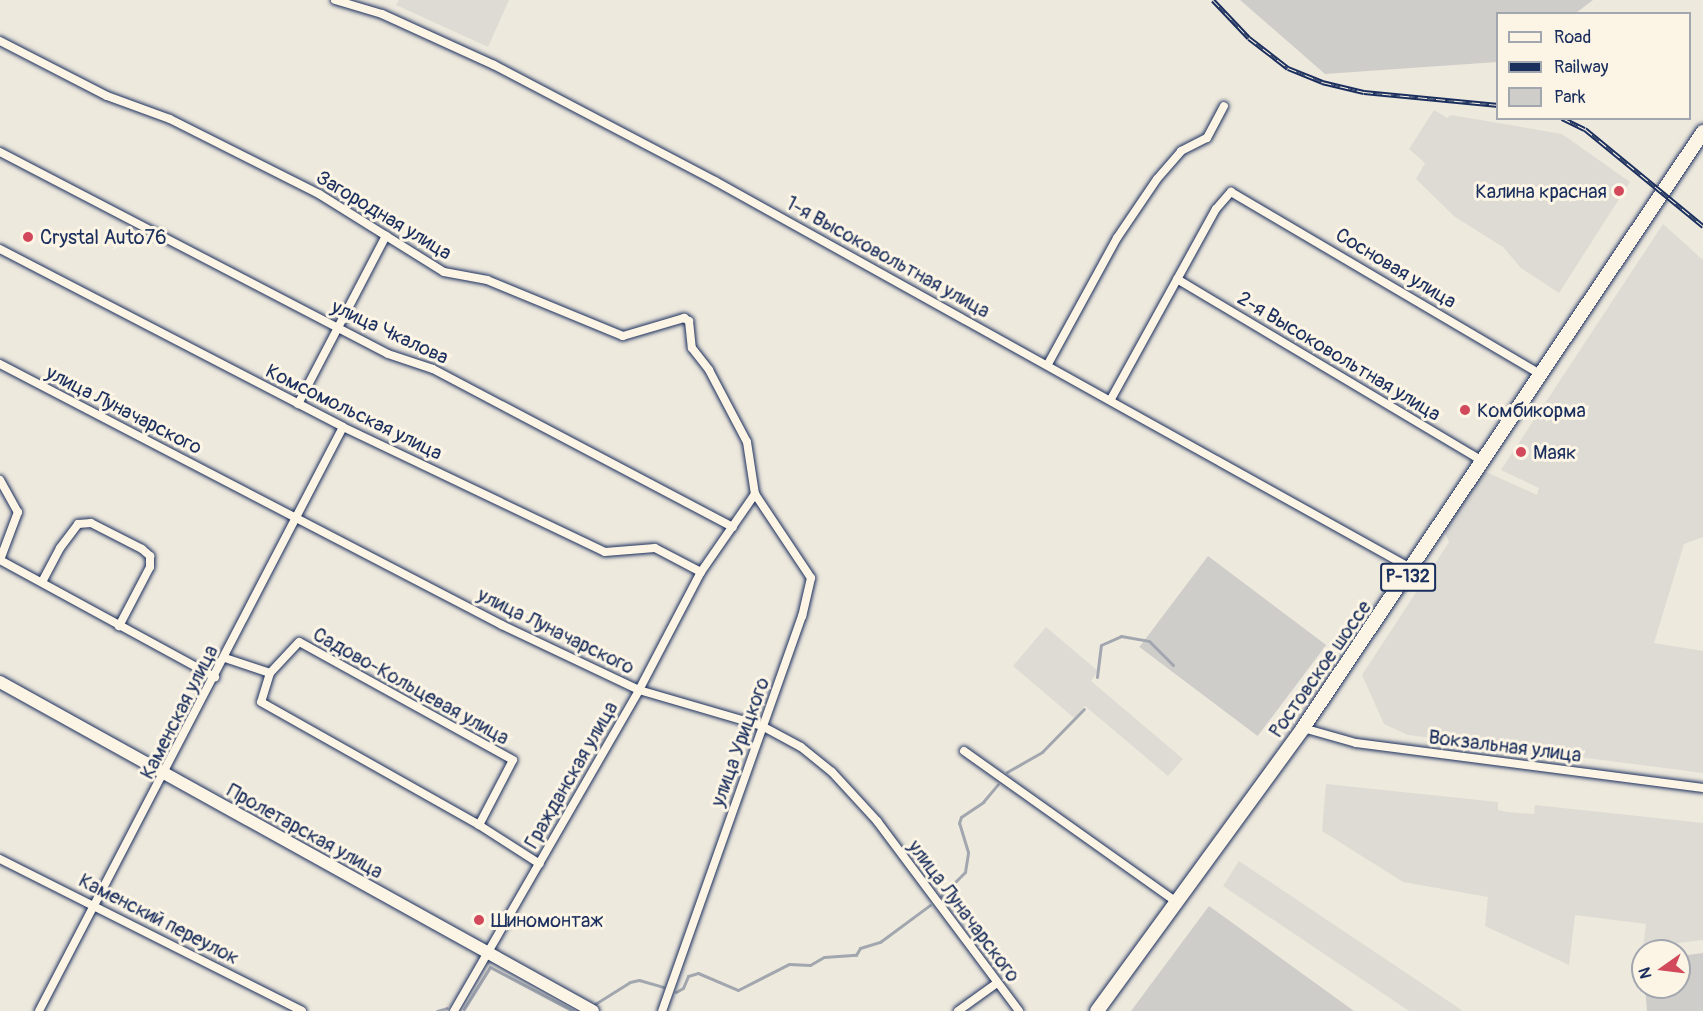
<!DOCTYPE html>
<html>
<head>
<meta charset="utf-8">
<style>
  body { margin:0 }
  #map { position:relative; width:1703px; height:1011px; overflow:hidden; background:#eee9dd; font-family:Pangolin,sans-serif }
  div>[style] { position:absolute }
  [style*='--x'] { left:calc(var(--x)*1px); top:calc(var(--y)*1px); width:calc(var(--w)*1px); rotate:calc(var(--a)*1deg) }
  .built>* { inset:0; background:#dedbd4 }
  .green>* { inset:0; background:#cfcdca; transform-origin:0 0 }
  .stream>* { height:3px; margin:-1.5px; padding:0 1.5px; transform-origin:1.5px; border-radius:1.5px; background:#a2a7af }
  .roads { filter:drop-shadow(0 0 2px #1b2f5e) drop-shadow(0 0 2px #1b2f5e) }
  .minor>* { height:8px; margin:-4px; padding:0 4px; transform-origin:4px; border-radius:4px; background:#fcf5e5 }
  .secondary>* { height:12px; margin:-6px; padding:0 6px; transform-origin:6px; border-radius:6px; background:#fcf5e5 }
  .primary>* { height:14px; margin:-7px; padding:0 7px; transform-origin:7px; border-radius:7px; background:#fcf5e5 }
  .rail>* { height:5px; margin-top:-2.5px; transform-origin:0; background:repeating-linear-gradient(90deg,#fcf5e5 0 9px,#1b2f5e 0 18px); box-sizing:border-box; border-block:2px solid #1b2f5e }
  .dots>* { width:16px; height:16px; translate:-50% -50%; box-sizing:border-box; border:3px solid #fcf5e5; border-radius:50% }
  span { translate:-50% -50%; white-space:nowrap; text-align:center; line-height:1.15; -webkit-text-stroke:6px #fcf5e5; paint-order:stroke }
  .shield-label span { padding:2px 4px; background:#fcf5e5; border:2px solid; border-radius:4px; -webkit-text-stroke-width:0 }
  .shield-label { font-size:18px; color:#1b2f5e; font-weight:700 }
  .poi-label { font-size:20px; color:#1b2f5e }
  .right { translate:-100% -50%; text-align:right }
  .left { translate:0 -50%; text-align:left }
  .street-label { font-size:20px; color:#1b2f5e }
  .legend { position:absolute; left:1496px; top:12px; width:195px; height:108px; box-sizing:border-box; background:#fcf5e5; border:2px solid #a2a6af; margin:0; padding:8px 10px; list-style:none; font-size:18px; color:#1b2f5e }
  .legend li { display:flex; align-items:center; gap:12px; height:30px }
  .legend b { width:30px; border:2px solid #a2a6af }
  .north { position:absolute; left:1631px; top:939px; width:60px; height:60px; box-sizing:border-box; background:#fcf5e5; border:2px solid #a2a6af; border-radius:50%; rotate:256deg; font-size:16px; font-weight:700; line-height:24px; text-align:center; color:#1b2f5e }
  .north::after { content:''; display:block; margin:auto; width:21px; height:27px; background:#d1495b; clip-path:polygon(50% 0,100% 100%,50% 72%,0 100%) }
</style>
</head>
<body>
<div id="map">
  <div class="built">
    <div style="clip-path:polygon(399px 0,509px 0,488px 47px,396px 5px)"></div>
    <div style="clip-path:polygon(1434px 110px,1447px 118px,1451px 115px,1562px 134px,1630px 182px,1559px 293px,1521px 268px,1503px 247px,1455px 217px,1416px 179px,1425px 163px,1409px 149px)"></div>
    <div style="clip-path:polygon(1663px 224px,1703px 260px,1703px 537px,1684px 544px,1654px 643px,1703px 651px,1703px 773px,1408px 735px,1384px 724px,1362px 675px,1449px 542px,1444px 530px,1484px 471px,1537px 495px,1539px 488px,1501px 470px)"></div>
    <div style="clip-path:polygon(1046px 627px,1098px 671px,1091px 681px,1183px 759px,1168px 776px,1085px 706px,1074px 718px,1013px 666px)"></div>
    <div style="clip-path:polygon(1326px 784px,1498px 802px,1498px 810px,1507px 812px,1534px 814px,1535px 805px,1703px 823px,1703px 940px,1643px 947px,1646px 924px,1575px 915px,1569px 965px,1485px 926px,1488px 897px,1403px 882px,1322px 831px)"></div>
    <div style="clip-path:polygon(1239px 861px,1463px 1011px,1409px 1011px,1223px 886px)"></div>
  </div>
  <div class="green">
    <div style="clip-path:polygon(1240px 0,1593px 0,1576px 13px,1498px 14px,1497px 62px,1325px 74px)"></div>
    <div style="left:1208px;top:556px;width:148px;height:114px;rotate:37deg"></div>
    <div style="clip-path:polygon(1209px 906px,1354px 1011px,1131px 1011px)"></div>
    <div style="clip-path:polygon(1703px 953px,1703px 1011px,1647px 1011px,1645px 987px,1679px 987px,1679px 956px)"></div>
  </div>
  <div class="stream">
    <div style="--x:1097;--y:677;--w:32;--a:-83"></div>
    <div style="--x:1101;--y:645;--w:22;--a:-24"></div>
    <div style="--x:1121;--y:636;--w:28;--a:10"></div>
    <div style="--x:1149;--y:641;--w:34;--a:45"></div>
    <div style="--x:1007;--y:772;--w:40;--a:-29.7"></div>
    <div style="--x:1042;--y:752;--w:60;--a:-45.7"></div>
    <div style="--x:941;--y:896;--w:34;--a:-45"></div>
    <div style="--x:965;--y:872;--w:20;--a:-81"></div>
    <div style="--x:968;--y:852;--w:30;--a:-107"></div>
    <div style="--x:959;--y:823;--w:6;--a:-72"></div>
    <div style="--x:961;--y:817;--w:27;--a:-34"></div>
    <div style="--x:983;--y:802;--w:23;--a:-50"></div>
    <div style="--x:676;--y:992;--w:8;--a:-30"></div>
    <div style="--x:683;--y:988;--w:13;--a:-67"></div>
    <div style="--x:688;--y:976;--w:10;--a:-17"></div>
    <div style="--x:698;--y:973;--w:43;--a:23"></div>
    <div style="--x:738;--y:990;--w:57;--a:-27"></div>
    <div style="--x:789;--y:964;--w:21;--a:3"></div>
    <div style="--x:810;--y:965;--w:16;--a:-30"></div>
    <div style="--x:824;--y:957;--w:32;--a:-4"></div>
    <div style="--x:856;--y:955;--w:8;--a:-60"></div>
    <div style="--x:860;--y:948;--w:21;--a:-17"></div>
    <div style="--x:880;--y:942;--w:62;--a:-36.5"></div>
    <div style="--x:595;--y:1004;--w:41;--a:-32.2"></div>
    <div style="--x:630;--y:982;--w:9;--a:-13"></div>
    <div style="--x:639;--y:980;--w:25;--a:16"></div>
    <div style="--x:464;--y:1009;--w:49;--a:-58.2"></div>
    <div style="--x:490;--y:967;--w:94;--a:27.9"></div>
    <div style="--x:437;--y:1011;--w:10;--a:-17"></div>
  </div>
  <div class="roads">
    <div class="minor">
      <div style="--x:335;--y:0;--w:49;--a:16.6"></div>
      <div style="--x:382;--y:14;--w:123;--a:24.5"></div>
      <div style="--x:494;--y:65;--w:250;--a:27.7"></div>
      <div style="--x:715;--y:181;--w:798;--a:29.1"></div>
      <div style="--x:0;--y:41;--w:120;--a:27.2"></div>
      <div style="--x:107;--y:96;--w:67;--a:20.1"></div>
      <div style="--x:170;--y:119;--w:167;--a:26.7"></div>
      <div style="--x:319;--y:194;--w:147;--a:32"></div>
      <div style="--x:444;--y:272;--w:44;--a:10.5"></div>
      <div style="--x:487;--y:280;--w:147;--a:22.4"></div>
      <div style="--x:623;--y:336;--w:64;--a:-16.4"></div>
      <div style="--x:684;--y:318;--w:6;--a:31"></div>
      <div style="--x:689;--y:321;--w:27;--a:84"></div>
      <div style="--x:692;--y:348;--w:28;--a:52"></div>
      <div style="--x:709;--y:370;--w:81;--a:62.2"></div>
      <div style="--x:747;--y:442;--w:53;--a:81.3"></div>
      <div style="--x:755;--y:494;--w:101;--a:56.3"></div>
      <div style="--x:811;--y:578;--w:39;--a:103"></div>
      <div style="--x:802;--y:616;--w:419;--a:109.5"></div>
      <div style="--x:0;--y:152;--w:437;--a:27.5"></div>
      <div style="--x:388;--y:354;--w:47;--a:18.4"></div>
      <div style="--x:433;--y:369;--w:339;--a:27.8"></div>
      <div style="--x:0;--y:249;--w:386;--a:27.4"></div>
      <div style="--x:343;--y:427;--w:290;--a:25.5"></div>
      <div style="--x:605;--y:552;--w:50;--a:-4.6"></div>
      <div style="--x:655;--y:548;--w:52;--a:27.6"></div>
      <div style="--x:1177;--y:279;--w:357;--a:30.8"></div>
      <div style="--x:0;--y:364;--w:566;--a:27.47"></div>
      <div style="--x:502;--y:625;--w:152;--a:25.4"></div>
      <div style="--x:639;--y:690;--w:128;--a:16.3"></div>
      <div style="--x:762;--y:726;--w:44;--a:28.3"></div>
      <div style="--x:801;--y:747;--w:40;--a:39"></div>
      <div style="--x:832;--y:772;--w:67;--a:47.4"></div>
      <div style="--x:877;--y:821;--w:237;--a:53.2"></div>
      <div style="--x:1048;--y:364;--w:144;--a:-61.3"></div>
      <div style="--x:1117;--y:238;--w:71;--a:-55.9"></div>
      <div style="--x:1157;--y:179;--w:37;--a:-49"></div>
      <div style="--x:1181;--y:151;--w:29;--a:-27"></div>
      <div style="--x:1207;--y:138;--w:36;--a:-62"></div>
      <div style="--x:1111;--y:399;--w:217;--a:-61.1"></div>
      <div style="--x:1216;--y:209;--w:23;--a:-49"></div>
      <div style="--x:1231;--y:192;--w:361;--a:30.5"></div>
      <div style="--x:298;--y:404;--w:190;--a:-62.4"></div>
      <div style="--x:0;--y:480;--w:37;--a:61"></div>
      <div style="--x:18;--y:512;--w:51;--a:110.6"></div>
      <div style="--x:0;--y:560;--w:245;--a:28.6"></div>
      <div style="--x:42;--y:582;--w:38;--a:-62"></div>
      <div style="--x:60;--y:548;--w:30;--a:-53"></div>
      <div style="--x:78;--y:524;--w:13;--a:-4"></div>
      <div style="--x:91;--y:523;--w:57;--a:27"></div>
      <div style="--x:142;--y:549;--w:11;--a:41"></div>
      <div style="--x:150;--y:556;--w:11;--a:90"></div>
      <div style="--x:150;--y:567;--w:67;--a:117.7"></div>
      <div style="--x:225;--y:658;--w:47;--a:18.4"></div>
      <div style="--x:1303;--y:728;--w:55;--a:15.8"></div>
      <div style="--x:1356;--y:743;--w:350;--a:7.4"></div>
      <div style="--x:964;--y:751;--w:259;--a:35.4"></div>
      <div style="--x:479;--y:825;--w:73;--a:-62.4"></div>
      <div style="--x:513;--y:760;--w:244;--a:-151.1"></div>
      <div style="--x:299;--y:642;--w:42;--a:133.1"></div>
      <div style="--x:270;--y:673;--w:30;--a:107"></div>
      <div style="--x:261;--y:702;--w:250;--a:29.4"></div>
      <div style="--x:479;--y:825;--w:72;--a:32.6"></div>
      <div style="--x:0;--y:859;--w:338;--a:26.7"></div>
      <div style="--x:39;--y:1011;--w:658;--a:-62.5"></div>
      <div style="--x:454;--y:1011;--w:370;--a:-60"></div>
      <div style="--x:639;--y:690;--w:133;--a:-62.3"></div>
      <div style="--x:701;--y:572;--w:95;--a:-55.3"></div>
      <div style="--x:958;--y:1011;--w:48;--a:-35.7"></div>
    </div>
    <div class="secondary">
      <div style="--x:0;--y:682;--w:678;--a:29.02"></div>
    </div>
    <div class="primary">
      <div style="--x:1097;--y:1011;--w:350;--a:-53.9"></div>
      <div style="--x:1303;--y:728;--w:718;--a:-56.13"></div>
    </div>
  </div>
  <div class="rail">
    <div style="--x:1213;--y:0;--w:52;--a:46.5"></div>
    <div style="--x:1249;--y:38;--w:49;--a:37.6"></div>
    <div style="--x:1288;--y:68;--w:37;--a:22"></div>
    <div style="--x:1322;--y:82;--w:43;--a:13.4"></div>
    <div style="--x:1364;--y:92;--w:135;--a:5.5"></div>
    <div style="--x:1562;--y:118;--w:25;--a:26"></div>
    <div style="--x:1585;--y:129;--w:153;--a:39.4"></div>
  </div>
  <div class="dots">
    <div style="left:1619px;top:191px;background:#d1495b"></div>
    <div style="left:28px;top:237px;background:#d1495b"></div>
    <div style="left:1465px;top:410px;background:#d1495b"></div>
    <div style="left:1521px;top:452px;background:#d1495b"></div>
    <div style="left:479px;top:920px;background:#d1495b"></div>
  </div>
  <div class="shield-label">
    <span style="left:1408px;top:577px">Р-132</span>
  </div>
  <div class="poi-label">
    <span class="right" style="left:1607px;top:191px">Калина красная</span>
    <span class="left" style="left:40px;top:237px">Crystal Auto76</span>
    <span class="left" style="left:1477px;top:410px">Комбикорма</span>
    <span class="left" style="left:1533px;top:452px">Маяк</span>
    <span class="left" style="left:491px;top:920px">Шиномонтаж</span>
  </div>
  <div class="street-label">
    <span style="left:384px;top:215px;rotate:31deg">Загородная улица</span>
    <span style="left:888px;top:257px;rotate:29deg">1-я Высоковольтная улица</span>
    <span style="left:1396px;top:268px;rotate:31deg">Сосновая улица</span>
    <span style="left:390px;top:332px;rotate:25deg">улица Чкалова</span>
    <span style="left:1339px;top:356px;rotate:31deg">2-я Высоковольтная улица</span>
    <span style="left:124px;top:410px;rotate:27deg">улица Луначарского</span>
    <span style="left:354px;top:412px;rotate:26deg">Комсомольская улица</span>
    <span style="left:556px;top:631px;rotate:26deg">улица Луначарского</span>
    <span style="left:1320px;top:669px;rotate:-55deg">Ростовское шоссе</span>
    <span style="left:411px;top:686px;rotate:29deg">Садово-Кольцевая улица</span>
    <span style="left:179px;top:712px;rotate:-63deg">Каменская улица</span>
    <span style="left:740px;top:742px;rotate:-70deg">улица Урицкого</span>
    <span style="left:1505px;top:746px;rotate:7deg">Вокзальная улица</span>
    <span style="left:571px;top:775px;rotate:-60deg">Гражданская улица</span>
    <span style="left:305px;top:831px;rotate:29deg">Пролетарская улица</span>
    <span style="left:964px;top:911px;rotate:53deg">улица Луначарского</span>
    <span style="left:159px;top:919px;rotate:27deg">Каменский переулок</span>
  </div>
  <ul class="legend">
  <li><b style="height:8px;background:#fcf5e5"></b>Road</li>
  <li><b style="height:8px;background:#1b2f5e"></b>Railway</li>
  <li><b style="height:16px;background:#cfcdca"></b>Park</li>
  </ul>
  <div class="north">N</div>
</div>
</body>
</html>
